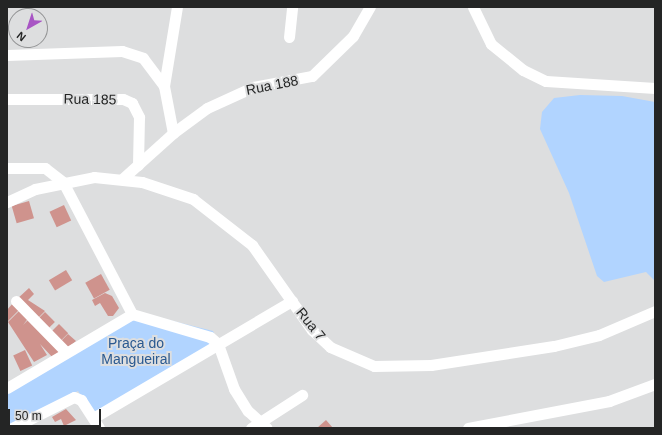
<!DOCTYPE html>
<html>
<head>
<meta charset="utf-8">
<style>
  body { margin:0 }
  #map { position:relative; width:662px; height:435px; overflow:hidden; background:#dddedf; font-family:Helvetica,sans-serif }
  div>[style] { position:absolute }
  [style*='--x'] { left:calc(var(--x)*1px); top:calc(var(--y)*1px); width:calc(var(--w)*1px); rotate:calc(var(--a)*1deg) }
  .green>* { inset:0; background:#b1d4ff }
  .building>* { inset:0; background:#cf938d; transform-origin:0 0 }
  .street>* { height:11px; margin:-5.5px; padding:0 5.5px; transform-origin:5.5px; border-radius:5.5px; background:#fff }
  span { translate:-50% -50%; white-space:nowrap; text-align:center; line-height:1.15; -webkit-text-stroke:4px #dddedf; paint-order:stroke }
  .street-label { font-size:14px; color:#242525 }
  .park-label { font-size:14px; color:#2a5990 }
  .frame { position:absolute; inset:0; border:8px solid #242525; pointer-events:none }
  .north { position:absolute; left:8px; top:8px; width:40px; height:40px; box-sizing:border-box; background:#dddedf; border:1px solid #939495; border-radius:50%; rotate:219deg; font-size:11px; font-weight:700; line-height:16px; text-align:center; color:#242525 }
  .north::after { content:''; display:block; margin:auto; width:14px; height:18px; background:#a855c4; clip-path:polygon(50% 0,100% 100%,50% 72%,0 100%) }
  .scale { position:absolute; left:8px; top:409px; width:93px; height:18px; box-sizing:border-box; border:2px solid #242525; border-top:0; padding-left:5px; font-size:12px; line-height:14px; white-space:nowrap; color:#242525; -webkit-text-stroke:3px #dddedf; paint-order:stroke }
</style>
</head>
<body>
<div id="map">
  <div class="green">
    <div style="clip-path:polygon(580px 95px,622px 96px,655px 102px,655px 281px,646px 272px,604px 282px,597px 276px,569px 193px,540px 129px,542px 112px,554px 98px)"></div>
    <div style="clip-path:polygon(133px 311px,213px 331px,218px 344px,93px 418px,78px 391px,7px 428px,7px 387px)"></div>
  </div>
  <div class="building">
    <div style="left:29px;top:201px;width:18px;height:18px;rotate:74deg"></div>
    <div style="left:64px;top:205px;width:17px;height:16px;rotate:65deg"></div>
    <div style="left:66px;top:270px;width:12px;height:20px;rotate:59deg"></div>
    <div style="left:101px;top:274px;width:18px;height:18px;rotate:61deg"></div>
    <div style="clip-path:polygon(29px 288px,34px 294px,28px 300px,45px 311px,36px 320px,16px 300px)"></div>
    <div style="clip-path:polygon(105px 293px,112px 296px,119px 308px,113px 316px,108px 316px,100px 303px,95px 306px,92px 300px)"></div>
    <div style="clip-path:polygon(13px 303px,20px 309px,7px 322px,7px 310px)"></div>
    <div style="clip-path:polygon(22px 308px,30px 316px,23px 325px,31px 317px,58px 344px,68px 334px,76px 341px,54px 359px,40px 344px,47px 355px,34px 362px,8px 322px)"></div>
    <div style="left:45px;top:312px;width:14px;height:13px;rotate:45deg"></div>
    <div style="left:59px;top:324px;width:13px;height:13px;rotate:45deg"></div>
    <div style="left:25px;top:350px;width:17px;height:13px;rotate:65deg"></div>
    <div style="clip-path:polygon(66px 409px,76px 420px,64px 426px,61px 419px,55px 422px,52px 417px)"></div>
    <div style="clip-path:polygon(326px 420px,333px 428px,317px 428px)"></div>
  </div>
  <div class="street">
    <div style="--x:473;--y:7;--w:41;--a:64.1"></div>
    <div style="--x:491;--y:44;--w:41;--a:39.1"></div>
    <div style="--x:523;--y:70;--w:25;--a:26"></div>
    <div style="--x:546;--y:81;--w:109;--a:3.7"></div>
    <div style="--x:289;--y:37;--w:30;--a:-84"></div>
    <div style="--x:7;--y:55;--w:115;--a:-2"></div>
    <div style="--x:122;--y:51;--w:22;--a:18"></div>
    <div style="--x:143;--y:58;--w:35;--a:53"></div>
    <div style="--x:164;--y:86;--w:48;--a:79.2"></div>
    <div style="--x:164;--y:86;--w:80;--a:-80.7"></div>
    <div style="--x:7;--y:99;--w:116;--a:0"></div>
    <div style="--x:123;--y:99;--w:10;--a:24"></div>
    <div style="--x:132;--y:103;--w:16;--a:63"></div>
    <div style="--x:139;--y:117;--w:48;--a:91.2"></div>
    <div style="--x:7;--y:168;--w:38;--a:0"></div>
    <div style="--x:45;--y:168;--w:23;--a:38"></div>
    <div style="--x:63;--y:182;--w:149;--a:62.4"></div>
    <div style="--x:122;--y:179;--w:69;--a:-42"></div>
    <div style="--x:173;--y:133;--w:42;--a:-36.3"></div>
    <div style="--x:207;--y:108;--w:51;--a:-24.5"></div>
    <div style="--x:253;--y:87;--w:60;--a:-10.6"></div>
    <div style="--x:312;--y:76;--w:57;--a:-44.3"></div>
    <div style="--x:353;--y:36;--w:34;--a:-60"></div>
    <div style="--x:7;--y:202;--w:31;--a:-25"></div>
    <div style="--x:35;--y:189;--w:60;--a:-11.5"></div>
    <div style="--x:94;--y:177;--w:48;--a:5.9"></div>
    <div style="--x:142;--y:182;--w:54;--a:18.4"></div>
    <div style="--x:193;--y:199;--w:75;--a:37.9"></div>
    <div style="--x:252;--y:245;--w:104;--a:54.8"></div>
    <div style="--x:312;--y:330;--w:25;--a:43"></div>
    <div style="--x:330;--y:347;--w:48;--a:23.4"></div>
    <div style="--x:374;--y:366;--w:57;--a:-1"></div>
    <div style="--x:431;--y:365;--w:124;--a:-8.8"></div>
    <div style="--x:554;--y:346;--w:46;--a:-13.7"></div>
    <div style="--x:599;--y:335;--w:61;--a:-23.2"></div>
    <div style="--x:16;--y:301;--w:71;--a:45.6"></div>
    <div style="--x:7;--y:388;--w:145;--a:-30.6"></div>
    <div style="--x:132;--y:314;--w:81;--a:16.4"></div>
    <div style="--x:210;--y:337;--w:11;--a:41"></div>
    <div style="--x:218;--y:344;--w:48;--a:70.4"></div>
    <div style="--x:234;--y:389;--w:26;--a:58"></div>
    <div style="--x:248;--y:411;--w:25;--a:42"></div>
    <div style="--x:93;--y:418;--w:231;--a:-30.5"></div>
    <div style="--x:12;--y:428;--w:69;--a:-26.6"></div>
    <div style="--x:74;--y:397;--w:8;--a:23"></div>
    <div style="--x:81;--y:400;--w:33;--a:57"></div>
    <div style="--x:251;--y:428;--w:61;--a:-32.9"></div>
    <div style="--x:468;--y:428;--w:144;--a:-10.8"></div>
    <div style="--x:609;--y:401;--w:49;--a:-20.3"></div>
  </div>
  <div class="street-label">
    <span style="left:272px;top:85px;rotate:-11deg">Rua 188</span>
    <span style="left:90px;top:99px;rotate:1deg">Rua 185</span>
    <span style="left:311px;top:324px;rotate:51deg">Rua 7</span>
  </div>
  <div class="park-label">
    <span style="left:136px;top:351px">Praça do<br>Mangueiral</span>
  </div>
  <div class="frame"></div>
  <div class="north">N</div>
  <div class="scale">50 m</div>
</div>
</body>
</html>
